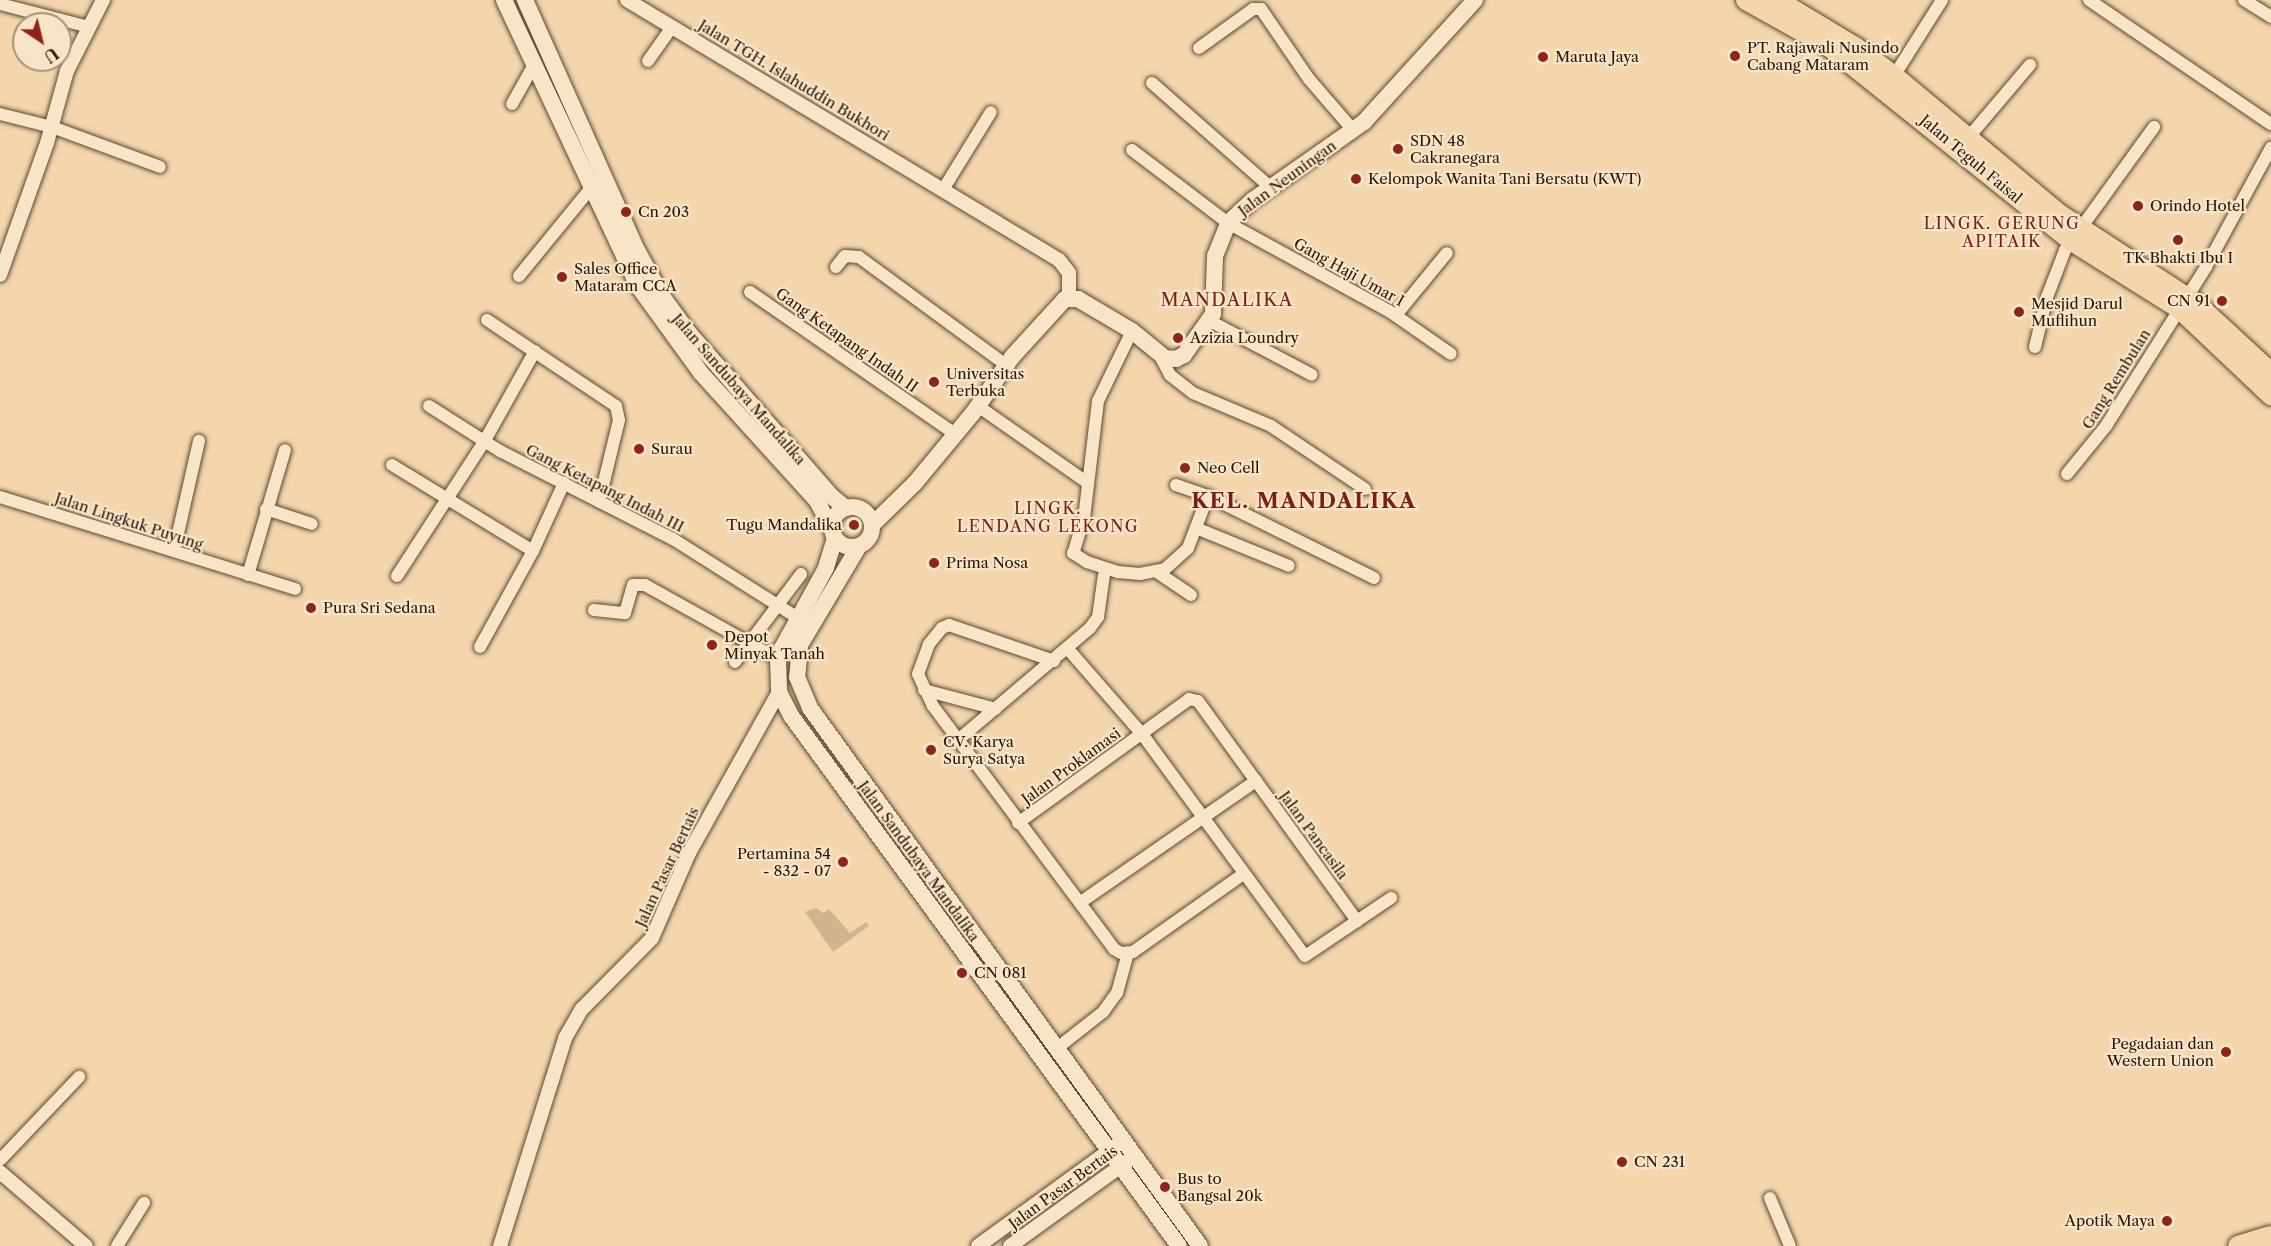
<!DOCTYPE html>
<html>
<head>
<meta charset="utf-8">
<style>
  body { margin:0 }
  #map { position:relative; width:2271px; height:1246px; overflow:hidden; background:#f3d6ac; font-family:"Libre Caslon Text",serif }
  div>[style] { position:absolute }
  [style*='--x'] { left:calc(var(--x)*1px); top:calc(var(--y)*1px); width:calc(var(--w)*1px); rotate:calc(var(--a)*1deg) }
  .green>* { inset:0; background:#d0b690 }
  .roads { filter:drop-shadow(0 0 2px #5b4831) drop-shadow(0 0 2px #5b4831) }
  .minor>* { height:12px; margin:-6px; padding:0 6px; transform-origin:6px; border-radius:6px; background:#f7e4c9 }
  .tertiary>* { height:14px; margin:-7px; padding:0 7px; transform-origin:7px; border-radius:7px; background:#f7e4c9 }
  .secondary>* { height:16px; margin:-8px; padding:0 8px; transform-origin:8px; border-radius:8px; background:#f7e4c9 }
  .secondary>.ring { margin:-8px; padding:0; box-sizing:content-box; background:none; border:16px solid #f7e4c9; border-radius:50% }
  .trunk>* { height:20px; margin:-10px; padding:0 10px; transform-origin:10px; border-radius:10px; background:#f3d6ac }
  .dots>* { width:16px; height:16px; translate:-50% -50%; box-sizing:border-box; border:3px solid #f7e4c9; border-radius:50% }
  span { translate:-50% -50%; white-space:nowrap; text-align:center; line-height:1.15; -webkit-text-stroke:4.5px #f7e4c9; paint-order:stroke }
  .poi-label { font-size:15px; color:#281808 }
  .left { translate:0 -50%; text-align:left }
  .right { translate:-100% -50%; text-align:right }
  .street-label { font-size:15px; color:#281808 }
  .neighbourhood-label { font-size:16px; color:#7a1f14; letter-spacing:1.5px }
  .quarter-label { font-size:18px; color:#7a1f14; letter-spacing:1.5px }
  .district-label { font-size:21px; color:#7a1f14; font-weight:700; letter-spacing:1.5px }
  .north { position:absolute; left:12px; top:12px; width:60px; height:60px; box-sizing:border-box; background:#f7e4c9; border:2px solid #a4927c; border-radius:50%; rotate:145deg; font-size:16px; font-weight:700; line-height:24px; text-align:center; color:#281808 }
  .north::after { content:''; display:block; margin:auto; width:21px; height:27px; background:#8f2418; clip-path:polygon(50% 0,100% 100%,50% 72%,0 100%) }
</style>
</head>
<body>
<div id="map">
  <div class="green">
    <div style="clip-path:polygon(816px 908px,823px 913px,829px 909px,850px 933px,866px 922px,869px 926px,833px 952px,805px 912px)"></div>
  </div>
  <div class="roads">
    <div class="minor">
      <div style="--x:2089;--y:0;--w:220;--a:34.3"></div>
      <div style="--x:2244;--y:0;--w:32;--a:32"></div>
      <div style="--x:0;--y:4;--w:92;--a:14.5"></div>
      <div style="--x:1199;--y:48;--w:67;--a:-35.8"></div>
      <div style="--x:1253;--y:9;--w:8;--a:0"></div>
      <div style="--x:1261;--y:9;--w:85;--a:55.6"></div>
      <div style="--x:1309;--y:79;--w:67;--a:49.2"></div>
      <div style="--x:648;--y:61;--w:42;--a:-54.8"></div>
      <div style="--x:1894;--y:76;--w:90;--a:-57.7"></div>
      <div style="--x:1152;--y:83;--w:157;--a:41.4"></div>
      <div style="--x:512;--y:104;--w:45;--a:-60.6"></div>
      <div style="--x:0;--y:114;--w:54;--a:14"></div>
      <div style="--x:52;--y:127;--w:115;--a:20.3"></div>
      <div style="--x:1968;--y:138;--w:96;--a:-49.7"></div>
      <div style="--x:1132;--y:150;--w:121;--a:37.2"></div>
      <div style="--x:1228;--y:223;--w:183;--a:28.7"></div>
      <div style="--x:1389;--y:311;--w:75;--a:34.7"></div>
      <div style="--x:944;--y:188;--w:89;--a:-58.3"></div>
      <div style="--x:836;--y:267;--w:14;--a:-51"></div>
      <div style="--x:845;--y:256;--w:14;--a:4"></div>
      <div style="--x:859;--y:257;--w:182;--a:36.3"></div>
      <div style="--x:519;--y:276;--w:120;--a:-50.7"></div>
      <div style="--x:750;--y:292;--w:249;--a:34.7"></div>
      <div style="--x:1396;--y:315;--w:80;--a:-50.6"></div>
      <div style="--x:487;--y:320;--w:155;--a:33.7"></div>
      <div style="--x:616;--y:406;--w:14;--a:78"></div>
      <div style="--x:619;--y:420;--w:84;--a:103.7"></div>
      <div style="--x:1210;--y:321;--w:115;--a:27.9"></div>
      <div style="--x:1132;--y:331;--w:78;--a:115.9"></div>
      <div style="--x:1098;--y:401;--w:118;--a:96.8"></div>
      <div style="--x:1084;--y:518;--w:37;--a:107"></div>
      <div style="--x:1073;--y:553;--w:17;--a:33"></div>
      <div style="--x:1087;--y:562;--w:33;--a:18"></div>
      <div style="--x:1118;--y:572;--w:22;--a:5"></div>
      <div style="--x:1140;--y:574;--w:25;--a:-11"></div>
      <div style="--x:1165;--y:569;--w:31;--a:-42"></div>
      <div style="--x:1188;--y:548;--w:56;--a:-69"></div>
      <div style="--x:2035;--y:347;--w:51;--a:-76.5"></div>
      <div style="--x:2047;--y:297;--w:50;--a:-69"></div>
      <div style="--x:2065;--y:250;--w:152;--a:-54.1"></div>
      <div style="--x:1160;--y:356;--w:21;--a:62"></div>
      <div style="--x:1170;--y:375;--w:29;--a:38"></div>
      <div style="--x:1193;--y:393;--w:85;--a:22.9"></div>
      <div style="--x:1271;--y:426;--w:113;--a:33.8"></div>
      <div style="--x:429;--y:406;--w:84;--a:32.4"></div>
      <div style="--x:500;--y:451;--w:194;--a:27"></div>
      <div style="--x:673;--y:539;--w:148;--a:32.3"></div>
      <div style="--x:978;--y:406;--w:134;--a:35"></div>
      <div style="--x:392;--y:465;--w:165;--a:31.4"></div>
      <div style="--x:2067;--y:474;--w:62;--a:-50.9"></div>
      <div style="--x:2106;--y:426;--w:188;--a:-57.8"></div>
      <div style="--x:2206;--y:267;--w:136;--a:-61.4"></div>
      <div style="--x:1176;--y:485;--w:34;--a:19"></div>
      <div style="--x:1208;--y:496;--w:185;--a:26.3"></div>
      <div style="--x:0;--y:497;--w:309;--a:17.3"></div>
      <div style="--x:266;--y:509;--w:48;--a:18.1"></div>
      <div style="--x:1196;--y:528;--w:100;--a:22.2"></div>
      <div style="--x:174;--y:551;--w:113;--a:-77.2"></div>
      <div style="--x:1157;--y:572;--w:41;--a:34.1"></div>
      <div style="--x:248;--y:575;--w:130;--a:-73.5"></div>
      <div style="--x:397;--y:576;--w:160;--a:-57"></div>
      <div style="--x:484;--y:442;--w:104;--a:-60.7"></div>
      <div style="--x:594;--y:610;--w:31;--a:6"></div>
      <div style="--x:625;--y:613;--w:29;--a:-74"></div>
      <div style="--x:633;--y:585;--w:12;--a:0"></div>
      <div style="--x:645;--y:585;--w:152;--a:29.1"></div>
      <div style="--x:480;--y:647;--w:110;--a:-61.1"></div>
      <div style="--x:533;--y:551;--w:75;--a:-65.5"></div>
      <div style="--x:1068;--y:649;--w:113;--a:49"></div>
      <div style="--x:1142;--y:734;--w:275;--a:53.7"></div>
      <div style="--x:1305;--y:956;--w:104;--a:-34"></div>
      <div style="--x:1054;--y:661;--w:111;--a:-161.1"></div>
      <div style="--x:949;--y:625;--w:8;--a:157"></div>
      <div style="--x:942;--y:628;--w:21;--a:129"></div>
      <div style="--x:929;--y:644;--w:32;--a:110"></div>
      <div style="--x:918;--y:674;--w:35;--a:65"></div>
      <div style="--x:933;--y:706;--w:303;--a:53.3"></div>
      <div style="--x:1114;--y:949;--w:8;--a:30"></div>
      <div style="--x:1121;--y:953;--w:12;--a:-5"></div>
      <div style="--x:1133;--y:952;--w:135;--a:-35.3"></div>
      <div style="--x:735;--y:662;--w:110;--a:-53.1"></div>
      <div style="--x:924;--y:690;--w:74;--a:14.8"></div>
      <div style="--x:958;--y:740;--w:173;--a:-40.3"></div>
      <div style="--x:1090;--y:628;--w:14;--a:-54"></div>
      <div style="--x:1098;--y:617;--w:42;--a:-81.9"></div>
      <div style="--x:1018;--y:823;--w:211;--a:-35.9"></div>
      <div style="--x:1189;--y:699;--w:9;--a:13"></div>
      <div style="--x:1198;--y:701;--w:99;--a:54.1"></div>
      <div style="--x:1081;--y:902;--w:213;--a:-34.7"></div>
      <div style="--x:1256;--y:781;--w:173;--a:54.2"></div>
      <div style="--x:1056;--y:1049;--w:60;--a:-38.2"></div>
      <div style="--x:1103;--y:1012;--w:24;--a:-54"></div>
      <div style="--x:1117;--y:993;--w:41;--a:-74.6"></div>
      <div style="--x:0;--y:1160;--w:115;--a:-46.4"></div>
      <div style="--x:1770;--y:1198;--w:52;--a:67.4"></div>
      <div style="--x:117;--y:1246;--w:51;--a:-57.9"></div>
    </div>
    <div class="tertiary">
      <div style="--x:627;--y:0;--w:504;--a:31.04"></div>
      <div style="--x:1059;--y:260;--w:16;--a:52"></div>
      <div style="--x:1069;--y:273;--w:24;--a:90"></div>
      <div style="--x:0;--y:275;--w:140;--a:-70.4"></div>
      <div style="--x:47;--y:143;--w:75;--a:-74.5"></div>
      <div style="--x:67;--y:71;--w:80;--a:-63.1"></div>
      <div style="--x:0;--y:1172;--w:113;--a:40.7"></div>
      <div style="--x:500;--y:1246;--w:218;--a:-72.6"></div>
      <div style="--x:565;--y:1038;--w:34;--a:-60"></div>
      <div style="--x:582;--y:1009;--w:100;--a:-45.4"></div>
      <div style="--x:652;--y:938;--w:93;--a:-66.5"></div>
      <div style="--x:689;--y:853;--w:184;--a:-60.8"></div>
      <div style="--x:978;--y:1246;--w:180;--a:-36"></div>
      <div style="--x:1010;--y:1246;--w:154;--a:-35.8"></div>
    </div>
    <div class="secondary">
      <div style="--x:504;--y:0;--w:316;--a:64.9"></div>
      <div style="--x:638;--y:286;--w:107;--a:54.1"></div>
      <div style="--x:701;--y:373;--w:173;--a:47.8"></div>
      <div style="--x:817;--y:501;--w:32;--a:62"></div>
      <div style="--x:525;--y:0;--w:272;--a:65.9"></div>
      <div style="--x:636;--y:248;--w:55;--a:61.6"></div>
      <div style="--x:662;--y:296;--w:46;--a:53.9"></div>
      <div style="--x:689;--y:333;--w:216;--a:48.9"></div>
      <div style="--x:831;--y:496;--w:19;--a:39"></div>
      <div class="ring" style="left:832px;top:507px;width:24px;height:24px"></div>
      <div style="--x:872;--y:525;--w:60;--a:-44.3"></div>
      <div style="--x:915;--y:483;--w:91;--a:-50.4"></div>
      <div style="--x:973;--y:413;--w:68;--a:-55.1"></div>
      <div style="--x:1012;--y:357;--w:79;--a:-47.6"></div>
      <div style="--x:1065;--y:299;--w:13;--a:0"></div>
      <div style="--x:1078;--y:299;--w:63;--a:30.7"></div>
      <div style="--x:1132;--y:331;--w:43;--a:39.3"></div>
      <div style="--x:1165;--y:358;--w:11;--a:5"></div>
      <div style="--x:1176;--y:359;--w:9;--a:-27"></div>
      <div style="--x:1184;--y:355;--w:50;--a:-54.7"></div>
      <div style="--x:1213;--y:314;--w:58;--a:-88"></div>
      <div style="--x:1215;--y:256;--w:35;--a:-68"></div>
      <div style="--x:1228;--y:223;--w:34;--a:-43"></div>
      <div style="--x:1253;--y:200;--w:136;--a:-35.1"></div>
      <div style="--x:1364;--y:122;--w:165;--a:-47.7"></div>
      <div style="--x:835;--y:538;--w:31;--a:107"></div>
      <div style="--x:826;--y:568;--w:91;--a:118.8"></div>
      <div style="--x:782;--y:648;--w:12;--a:110"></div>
      <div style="--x:778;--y:659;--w:33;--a:88"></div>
      <div style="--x:779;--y:692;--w:28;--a:63"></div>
      <div style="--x:792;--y:717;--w:655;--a:53.81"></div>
      <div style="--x:859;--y:546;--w:115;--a:120.8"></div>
      <div style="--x:800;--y:645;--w:32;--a:95"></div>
      <div style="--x:797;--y:677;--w:34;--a:67"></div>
      <div style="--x:810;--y:708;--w:664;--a:54.06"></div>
    </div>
    <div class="trunk">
      <div style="--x:1746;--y:0;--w:96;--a:29.2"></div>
      <div style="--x:1830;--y:47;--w:310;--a:38.7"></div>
      <div style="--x:2072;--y:241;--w:126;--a:32.1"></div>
      <div style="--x:2179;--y:308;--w:127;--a:43.4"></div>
      <div style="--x:1777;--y:0;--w:91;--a:31.1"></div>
      <div style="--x:1855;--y:47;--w:49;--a:36.6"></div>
      <div style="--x:1894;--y:76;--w:215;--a:39.9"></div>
      <div style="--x:2059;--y:214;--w:163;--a:33.2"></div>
      <div style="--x:2195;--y:303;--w:103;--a:42.6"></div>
      <div style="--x:2238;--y:1246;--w:34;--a:-17"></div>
    </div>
  </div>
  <div class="dots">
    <div style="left:1735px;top:56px;background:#8f2418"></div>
    <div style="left:1543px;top:57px;background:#8f2418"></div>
    <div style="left:1398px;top:149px;background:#8f2418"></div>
    <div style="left:1356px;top:179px;background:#8f2418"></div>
    <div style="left:2138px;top:206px;background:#8f2418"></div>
    <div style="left:626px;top:212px;background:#8f2418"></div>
    <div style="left:2178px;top:240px;background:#8f2418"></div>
    <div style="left:562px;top:277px;background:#8f2418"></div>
    <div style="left:2222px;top:301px;background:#8f2418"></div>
    <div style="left:2019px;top:312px;background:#8f2418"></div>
    <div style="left:1178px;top:338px;background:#8f2418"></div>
    <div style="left:934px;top:382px;background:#8f2418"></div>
    <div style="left:639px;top:449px;background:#8f2418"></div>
    <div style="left:1185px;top:468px;background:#8f2418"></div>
    <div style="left:854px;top:525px;background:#8f2418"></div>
    <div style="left:934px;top:563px;background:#8f2418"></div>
    <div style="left:311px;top:608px;background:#8f2418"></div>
    <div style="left:712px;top:645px;background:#8f2418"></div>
    <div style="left:931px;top:750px;background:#8f2418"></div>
    <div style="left:843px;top:862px;background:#8f2418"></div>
    <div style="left:962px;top:973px;background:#8f2418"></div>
    <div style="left:2226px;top:1052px;background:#8f2418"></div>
    <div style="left:1622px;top:1162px;background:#8f2418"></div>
    <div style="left:1165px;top:1187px;background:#8f2418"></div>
    <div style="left:2167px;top:1221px;background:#8f2418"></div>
  </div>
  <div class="poi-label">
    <span class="left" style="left:1747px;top:56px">PT. Rajawali Nusindo<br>Cabang Mataram</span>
    <span class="left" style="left:1555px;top:57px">Maruta Jaya</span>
    <span class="left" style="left:1410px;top:149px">SDN 48<br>Cakranegara</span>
    <span class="left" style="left:1368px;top:179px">Kelompok Wanita Tani Bersatu (KWT)</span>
    <span class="left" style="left:2150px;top:206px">Orindo Hotel</span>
    <span class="left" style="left:638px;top:212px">Cn 203</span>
    <span style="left:2178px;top:258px">TK Bhakti Ibu I</span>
    <span class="left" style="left:574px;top:277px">Sales Office<br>Mataram CCA</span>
    <span class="right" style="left:2210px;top:301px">CN 91</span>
    <span class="left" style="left:2031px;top:312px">Mesjid Darul<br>Muflihun</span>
    <span class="left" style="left:1190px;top:338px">Azizia Loundry</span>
    <span class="left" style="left:946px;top:382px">Universitas<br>Terbuka</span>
    <span class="left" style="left:651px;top:449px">Surau</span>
    <span class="left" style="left:1197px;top:468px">Neo Cell</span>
    <span class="right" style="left:842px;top:525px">Tugu Mandalika</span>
    <span class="left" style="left:946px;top:563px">Prima Nosa</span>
    <span class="left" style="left:323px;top:608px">Pura Sri Sedana</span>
    <span class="left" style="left:724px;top:645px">Depot<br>Minyak Tanah</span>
    <span class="left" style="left:943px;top:750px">CV. Karya<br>Surya Satya</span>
    <span class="right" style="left:831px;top:862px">Pertamina 54<br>- 832 - 07</span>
    <span class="left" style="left:974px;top:973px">CN 081</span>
    <span class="right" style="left:2214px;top:1052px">Pegadaian dan<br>Western Union</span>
    <span class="left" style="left:1634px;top:1162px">CN 231</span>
    <span class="left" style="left:1177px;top:1187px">Bus to<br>Bangsal 20k</span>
    <span class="right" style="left:2155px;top:1221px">Apotik Maya</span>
  </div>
  <div class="street-label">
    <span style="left:794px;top:80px;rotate:31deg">Jalan TGH. Islahuddin Bukhori</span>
    <span style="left:1971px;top:159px;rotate:40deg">Jalan Teguh Faisal</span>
    <span style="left:1287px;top:178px;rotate:-36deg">Jalan Neuningan</span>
    <span style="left:1349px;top:272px;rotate:29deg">Gang Haji Umar I</span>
    <span style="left:847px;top:340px;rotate:35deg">Gang Ketapang Indah II</span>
    <span style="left:2116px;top:379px;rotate:-58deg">Gang Rembulan</span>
    <span style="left:739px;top:389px;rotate:49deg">Jalan Sandubaya Mandalika</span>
    <span style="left:605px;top:488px;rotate:27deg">Gang Ketapang Indah III</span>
    <span style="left:129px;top:521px;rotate:18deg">Jalan Lingkuk Puyung</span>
    <span style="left:1071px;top:766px;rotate:-36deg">Jalan Proklamasi</span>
    <span style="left:1314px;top:835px;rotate:54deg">Jalan Pancasila</span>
    <span style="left:919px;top:861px;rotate:54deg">Jalan Sandubaya Mandalika</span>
    <span style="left:667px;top:867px;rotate:-65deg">Jalan Pasar Bertais</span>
    <span style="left:1063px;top:1187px;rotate:-36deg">Jalan Pasar Bertais</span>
  </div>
  <div class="neighbourhood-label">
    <span style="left:2002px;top:232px">LINGK. GERUNG<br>APITAIK</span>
    <span style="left:1048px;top:517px">LINGK.<br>LENDANG LEKONG</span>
  </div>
  <div class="quarter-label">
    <span style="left:1227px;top:300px">MANDALIKA</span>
  </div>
  <div class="district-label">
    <span style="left:1304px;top:501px">KEL. MANDALIKA</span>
  </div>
  <div class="north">U</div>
</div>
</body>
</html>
